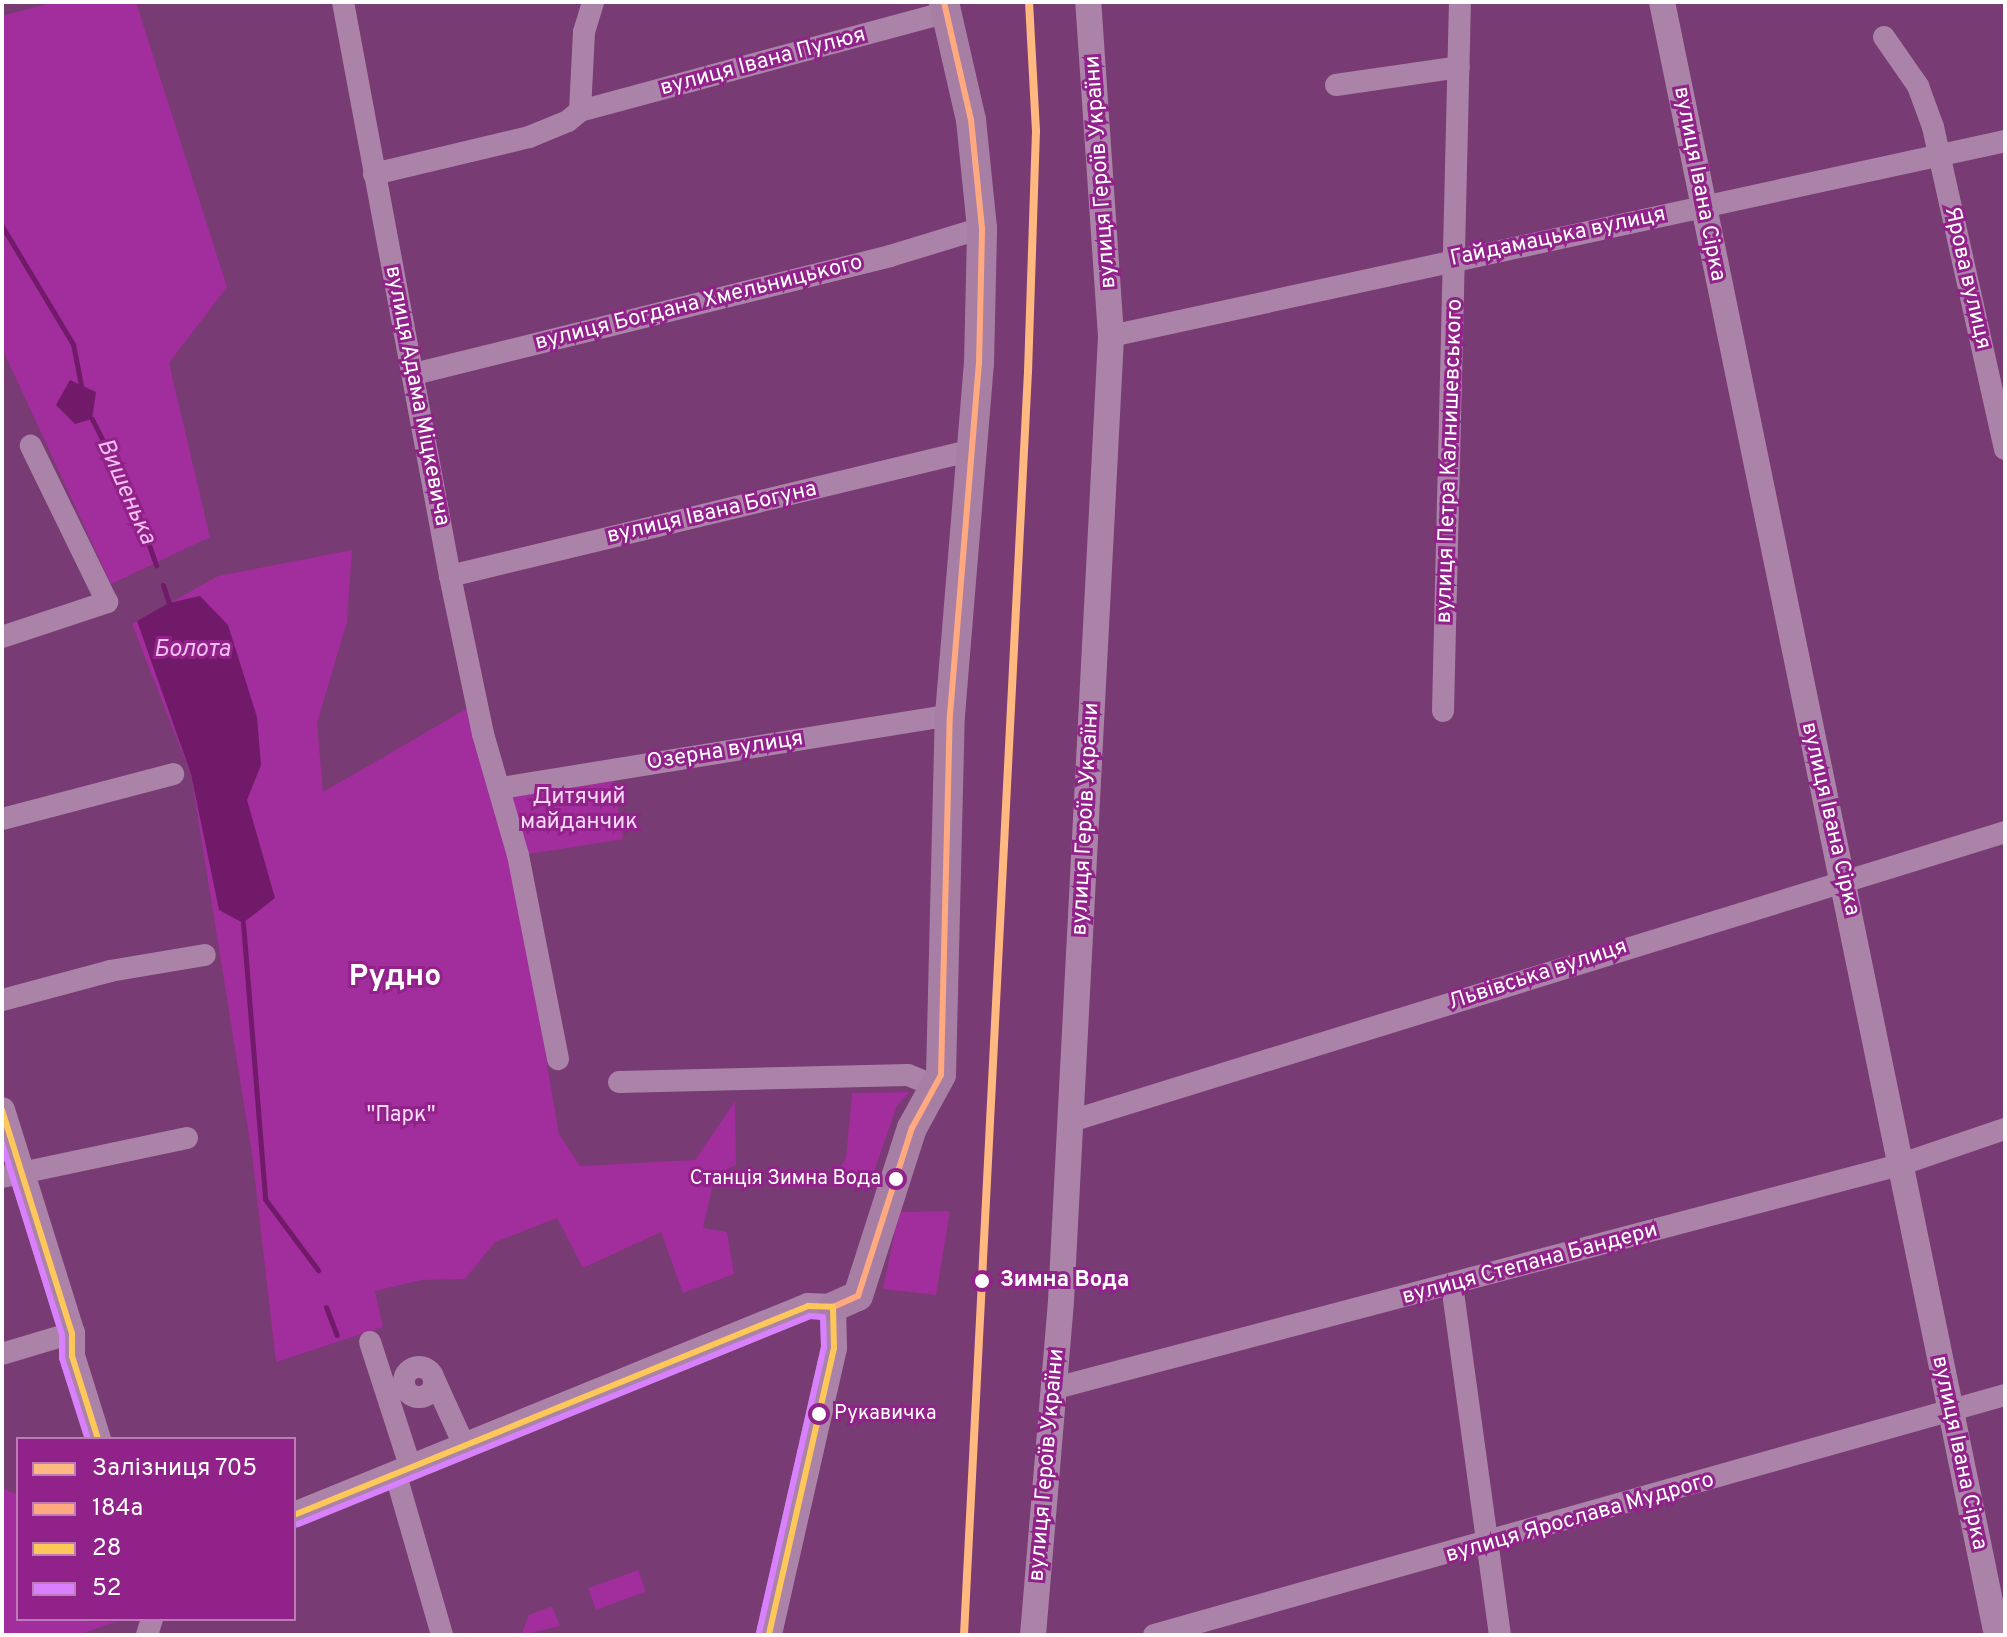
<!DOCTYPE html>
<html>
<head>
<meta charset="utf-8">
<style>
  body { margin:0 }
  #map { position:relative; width:2007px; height:1637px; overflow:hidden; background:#783b73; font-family:Overpass,sans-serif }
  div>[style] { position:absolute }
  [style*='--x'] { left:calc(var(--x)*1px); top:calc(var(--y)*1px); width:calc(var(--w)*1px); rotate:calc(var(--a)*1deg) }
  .green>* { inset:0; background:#a22d9c; transform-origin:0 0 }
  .water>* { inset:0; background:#711a6a }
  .stream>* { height:5px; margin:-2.5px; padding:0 2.5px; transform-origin:2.5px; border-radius:2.5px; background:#711a6a }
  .minor>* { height:22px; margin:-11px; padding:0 11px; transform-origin:11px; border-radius:11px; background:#ab83a9 }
  .minor>.ring { margin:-11px; padding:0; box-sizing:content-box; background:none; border:22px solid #ab83a9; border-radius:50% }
  .tertiary>* { height:26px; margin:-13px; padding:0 13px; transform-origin:13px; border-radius:13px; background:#ab83a9 }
  .secondary>* { height:30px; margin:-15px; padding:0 15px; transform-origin:15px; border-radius:15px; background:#a77fa5 }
  .bus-1>* { height:6px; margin:-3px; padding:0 3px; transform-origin:3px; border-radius:3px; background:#ffa980 }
  .bus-2>* { height:6px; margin:-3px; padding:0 3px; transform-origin:3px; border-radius:3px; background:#fdc75a }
  .bus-3>* { height:6px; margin:-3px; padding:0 3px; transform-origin:3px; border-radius:3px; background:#d880ff }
  .rail-1>* { height:8px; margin:-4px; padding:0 4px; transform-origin:4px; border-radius:4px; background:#ffb980 }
  .dots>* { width:22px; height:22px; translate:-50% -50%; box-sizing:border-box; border:4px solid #912289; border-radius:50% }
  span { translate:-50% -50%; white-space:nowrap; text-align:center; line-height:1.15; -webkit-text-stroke:6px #912289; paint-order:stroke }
  .bus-label { font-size:20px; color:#fff }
  .right { translate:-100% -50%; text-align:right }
  .left { translate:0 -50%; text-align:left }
  .street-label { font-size:22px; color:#fff }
  .park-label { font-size:22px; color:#f9d8f8 }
  .stop-label { font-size:22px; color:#fff; font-weight:700 }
  .water-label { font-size:24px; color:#f4bff1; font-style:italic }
  .district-label { font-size:30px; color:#fff; font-weight:700 }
  .frame { position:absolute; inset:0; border:4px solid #fff; pointer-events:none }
  .legend { position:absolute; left:16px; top:1437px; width:280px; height:184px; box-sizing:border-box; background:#912289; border:2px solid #bd7ab8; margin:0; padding:10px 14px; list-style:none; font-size:24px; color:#fff }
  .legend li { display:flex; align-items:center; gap:16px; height:40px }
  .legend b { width:40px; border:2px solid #bd7ab8 }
</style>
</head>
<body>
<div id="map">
  <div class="green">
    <div style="clip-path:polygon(54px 2px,136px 2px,227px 287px,169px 363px,210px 537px,111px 584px,2px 348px,2px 16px)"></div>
    <div style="clip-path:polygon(352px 550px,347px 622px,317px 723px,323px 792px,468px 708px,517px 889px,559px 1134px,580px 1166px,695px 1160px,735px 1101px,736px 1165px,715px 1175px,703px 1228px,727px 1232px,734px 1274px,683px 1293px,661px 1232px,583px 1268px,557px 1218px,495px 1242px,465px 1279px,422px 1280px,375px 1291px,383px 1327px,276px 1362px,252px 1154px,191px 775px,132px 624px,218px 576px)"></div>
    <div style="left:612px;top:769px;width:71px;height:113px;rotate:81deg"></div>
    <div style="clip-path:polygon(909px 1092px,897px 1106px,868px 1189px,850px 1187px,835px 1175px,846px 1158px,852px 1093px)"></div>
    <div style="clip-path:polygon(950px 1211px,936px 1295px,883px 1289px,899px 1212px)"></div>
    <div style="clip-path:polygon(2px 1488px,18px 1495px,18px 1619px,116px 1622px,77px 1635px,2px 1635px)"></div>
    <div style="left:638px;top:1570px;width:23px;height:53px;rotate:70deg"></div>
    <div style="clip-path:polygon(552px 1606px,560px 1626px,521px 1635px,529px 1615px)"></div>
  </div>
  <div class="water">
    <div style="clip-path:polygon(70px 380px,96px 392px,92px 419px,75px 424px,56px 405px)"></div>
    <div style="clip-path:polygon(200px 596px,228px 625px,257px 717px,261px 765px,247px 800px,275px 898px,243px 923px,219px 910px,191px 774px,137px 621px,169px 603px)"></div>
  </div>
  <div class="stream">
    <div style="--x:2;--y:226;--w:138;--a:59"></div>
    <div style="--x:73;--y:344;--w:42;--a:79"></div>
    <div style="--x:92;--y:419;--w:96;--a:63.4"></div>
    <div style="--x:135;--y:505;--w:64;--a:70.7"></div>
    <div style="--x:163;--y:585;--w:19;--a:72"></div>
    <div style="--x:243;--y:923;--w:277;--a:85.4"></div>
    <div style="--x:265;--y:1199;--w:89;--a:53.3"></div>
    <div style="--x:326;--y:1307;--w:30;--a:69"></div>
  </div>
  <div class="minor">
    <div style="--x:343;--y:2;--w:584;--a:79.44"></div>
    <div style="--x:450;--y:576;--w:161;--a:78.2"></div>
    <div style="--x:483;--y:734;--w:126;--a:73.9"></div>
    <div style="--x:518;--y:855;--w:208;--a:78.9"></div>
    <div style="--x:1884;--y:37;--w:60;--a:55.2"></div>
    <div style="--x:1918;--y:86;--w:44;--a:69.9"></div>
    <div style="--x:1933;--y:127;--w:330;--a:77.4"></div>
    <div style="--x:1336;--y:85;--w:124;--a:-8.3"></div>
    <div style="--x:580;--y:111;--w:380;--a:-15.1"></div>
    <div style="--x:374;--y:174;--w:159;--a:-13.4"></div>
    <div style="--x:529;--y:137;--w:42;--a:-22.3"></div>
    <div style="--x:568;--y:121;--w:16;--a:-40"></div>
    <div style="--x:580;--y:111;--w:79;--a:-87.1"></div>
    <div style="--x:584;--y:32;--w:31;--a:-73"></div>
    <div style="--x:1111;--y:336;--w:915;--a:-12.3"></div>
    <div style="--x:414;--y:374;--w:490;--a:-13.9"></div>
    <div style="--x:890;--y:256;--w:96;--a:-16.9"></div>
    <div style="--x:450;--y:576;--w:538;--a:-13.55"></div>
    <div style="--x:2;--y:637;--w:111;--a:-18.4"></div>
    <div style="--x:107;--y:602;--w:174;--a:-116"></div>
    <div style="--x:1443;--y:711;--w:709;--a:-88.63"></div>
    <div style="--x:501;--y:788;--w:455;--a:-9.2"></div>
    <div style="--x:2;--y:819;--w:177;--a:-14.7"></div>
    <div style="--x:2;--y:1000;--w:112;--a:-15"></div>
    <div style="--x:110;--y:971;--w:96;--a:-9.6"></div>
    <div style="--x:619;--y:1082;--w:289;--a:-1.4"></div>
    <div style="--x:908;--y:1075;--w:31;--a:22"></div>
    <div style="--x:1071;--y:1121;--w:978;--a:-17.19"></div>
    <div style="--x:2;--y:1177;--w:189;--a:-11.9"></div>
    <div style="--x:1452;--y:1285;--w:353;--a:82.2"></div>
    <div style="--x:370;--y:1342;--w:130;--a:72.1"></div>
    <div style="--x:2;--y:1354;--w:73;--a:-16.7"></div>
    <div class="ring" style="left:404px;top:1367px;width:8px;height:8px"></div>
    <div style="--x:434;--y:1379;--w:72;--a:65.6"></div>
    <div style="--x:1052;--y:1389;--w:876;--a:-14.81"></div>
    <div style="--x:1899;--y:1165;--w:112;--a:-18.8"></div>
    <div style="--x:395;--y:1472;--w:170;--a:73.9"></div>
    <div style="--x:147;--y:1635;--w:17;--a:-73"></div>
    <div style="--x:1154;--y:1635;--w:884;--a:-15.75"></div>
  </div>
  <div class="tertiary">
    <div style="--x:1662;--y:2;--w:1667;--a:78.41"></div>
    <div style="--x:2;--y:1110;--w:234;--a:72.6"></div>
    <div style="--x:72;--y:1333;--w:23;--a:90"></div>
    <div style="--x:72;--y:1356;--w:87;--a:72.6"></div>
    <div style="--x:294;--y:1515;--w:555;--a:-22.13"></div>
    <div style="--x:808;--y:1306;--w:25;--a:2"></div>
    <div style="--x:833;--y:1307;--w:41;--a:88.6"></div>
    <div style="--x:834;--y:1348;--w:294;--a:102.8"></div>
    <div style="--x:1033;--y:1635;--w:335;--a:-85.2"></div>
    <div style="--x:1061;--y:1301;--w:966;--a:-87.03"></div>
    <div style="--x:1111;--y:336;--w:335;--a:-93.9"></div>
  </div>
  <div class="secondary">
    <div style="--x:833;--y:1307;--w:27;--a:-24"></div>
    <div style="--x:858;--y:1296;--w:176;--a:-72.2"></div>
    <div style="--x:912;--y:1128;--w:60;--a:-61.3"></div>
    <div style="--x:941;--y:1075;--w:360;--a:-88.6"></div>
    <div style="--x:950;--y:715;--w:352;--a:-85.3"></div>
    <div style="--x:979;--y:364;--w:136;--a:-88.7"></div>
    <div style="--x:982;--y:228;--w:109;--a:-95.8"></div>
    <div style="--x:971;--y:120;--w:121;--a:-102.9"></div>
  </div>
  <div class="bus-1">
    <div style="--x:833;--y:1307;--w:27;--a:-24"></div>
    <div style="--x:858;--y:1296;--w:176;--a:-72.2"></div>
    <div style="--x:912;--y:1128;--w:60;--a:-61.3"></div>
    <div style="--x:941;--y:1075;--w:360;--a:-88.6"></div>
    <div style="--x:950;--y:715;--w:352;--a:-85.3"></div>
    <div style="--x:979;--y:364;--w:136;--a:-88.7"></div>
    <div style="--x:982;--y:228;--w:109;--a:-95.8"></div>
    <div style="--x:971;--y:120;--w:121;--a:-102.9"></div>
  </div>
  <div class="bus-2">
    <div style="--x:2;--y:1110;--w:234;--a:72.6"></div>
    <div style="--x:72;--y:1333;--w:23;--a:90"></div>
    <div style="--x:72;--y:1356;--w:87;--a:72.6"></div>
    <div style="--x:294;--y:1515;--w:555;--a:-22.13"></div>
    <div style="--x:808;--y:1306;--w:25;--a:2"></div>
    <div style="--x:833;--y:1307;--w:41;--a:88.6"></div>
    <div style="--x:834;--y:1348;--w:294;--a:102.8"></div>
  </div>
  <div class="bus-3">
    <div style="--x:2;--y:1143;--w:201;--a:72.6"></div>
    <div style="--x:62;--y:1335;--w:23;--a:90"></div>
    <div style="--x:62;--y:1358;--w:85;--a:72.2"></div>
    <div style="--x:298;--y:1524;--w:553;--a:-22.11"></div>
    <div style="--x:810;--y:1316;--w:13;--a:4"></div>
    <div style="--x:823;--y:1317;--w:30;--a:88"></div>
    <div style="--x:824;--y:1347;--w:293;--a:102.8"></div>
  </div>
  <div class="rail-1">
    <div style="--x:964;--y:1635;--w:1265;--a:-87.1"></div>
    <div style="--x:1028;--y:372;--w:241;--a:-88.1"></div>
    <div style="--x:1036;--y:131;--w:129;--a:-93.1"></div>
  </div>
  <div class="dots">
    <div style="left:896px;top:1179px;background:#fff"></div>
    <div style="left:982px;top:1281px;background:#fff"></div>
    <div style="left:819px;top:1414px;background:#fff"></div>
  </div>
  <div class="bus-label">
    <span class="right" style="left:881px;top:1179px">Станція Зимна Вода</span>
    <span class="left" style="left:834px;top:1414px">Рукавичка</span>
  </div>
  <div class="street-label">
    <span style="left:763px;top:62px;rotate:-15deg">вулиця Івана Пулюя</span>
    <span style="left:1101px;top:172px;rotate:-94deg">вулиця Героїв України</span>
    <span style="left:1699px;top:184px;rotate:79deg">вулиця Івана Сірка</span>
    <span style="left:1558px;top:237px;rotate:-12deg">Гайдамацька вулиця</span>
    <span style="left:1967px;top:278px;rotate:77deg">Ярова вулиця</span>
    <span style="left:699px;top:303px;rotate:-14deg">вулиця Богдана Хмельницького</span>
    <span style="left:417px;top:396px;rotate:79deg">вулиця Адама Міцкевича</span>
    <span style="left:1450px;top:461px;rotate:-88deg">вулиця Петра Калнишевського</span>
    <span style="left:712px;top:513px;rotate:-13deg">вулиця Івана Богуна</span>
    <span style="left:725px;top:751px;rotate:-9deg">Озерна вулиця</span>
    <span style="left:1086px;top:819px;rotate:-87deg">вулиця Героїв України</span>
    <span style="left:1830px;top:819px;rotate:77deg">вулиця Івана Сірка</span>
    <span style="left:1538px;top:975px;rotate:-18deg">Львівська вулиця</span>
    <span style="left:1530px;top:1264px;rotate:-15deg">вулиця Степана Бандери</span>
    <span style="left:1959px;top:1453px;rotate:78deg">вулиця Івана Сірка</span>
    <span style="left:1047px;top:1465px;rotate:-85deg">вулиця Героїв України</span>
    <span style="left:1580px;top:1518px;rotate:-16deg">вулиця Ярослава Мудрого</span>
  </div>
  <div class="park-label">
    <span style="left:579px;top:810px">Дитячий<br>майданчик</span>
    <span style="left:401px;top:1116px">"Парк"</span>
  </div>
  <div class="stop-label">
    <span class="left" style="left:1000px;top:1281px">Зимна Вода</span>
  </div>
  <div class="water-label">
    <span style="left:125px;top:492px;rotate:66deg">Вишенька</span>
    <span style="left:192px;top:651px">Болота</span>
  </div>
  <div class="district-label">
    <span style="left:395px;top:978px">Рудно</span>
  </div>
  <div class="frame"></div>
  <ul class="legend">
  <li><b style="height:10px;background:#ffb980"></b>Залізниця 705</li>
  <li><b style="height:10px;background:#ffa980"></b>184а</li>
  <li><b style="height:10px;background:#fdc75a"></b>28</li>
  <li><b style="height:10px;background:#d880ff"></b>52</li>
  </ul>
</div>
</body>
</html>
